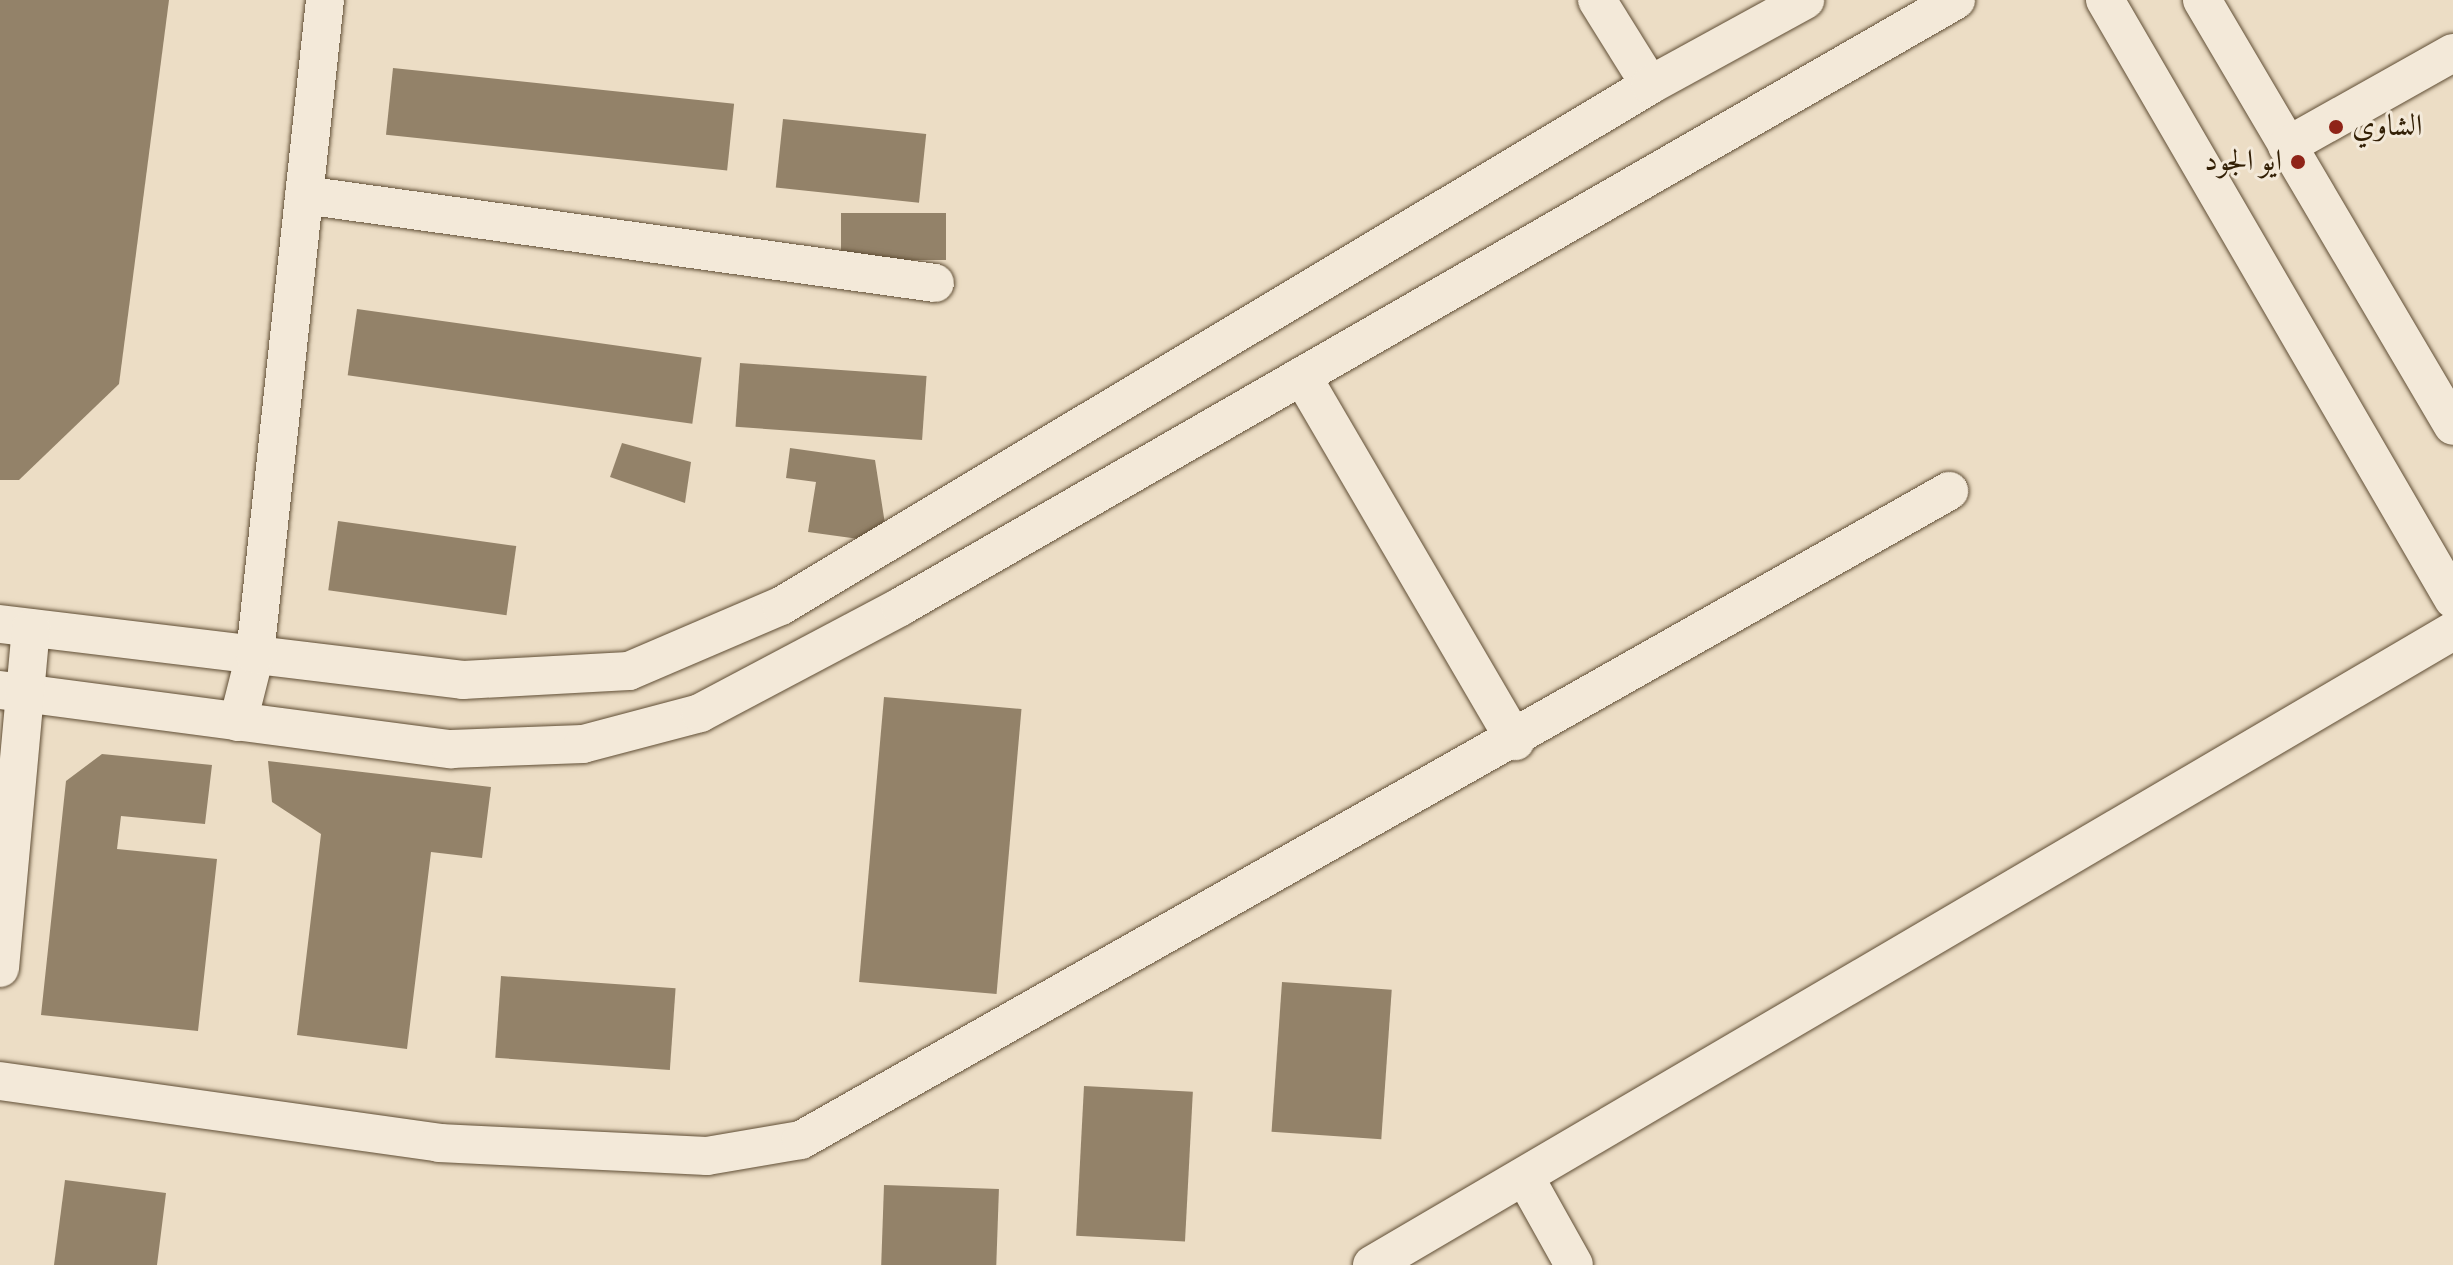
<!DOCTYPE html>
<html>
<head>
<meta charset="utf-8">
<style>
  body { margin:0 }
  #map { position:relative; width:2453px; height:1265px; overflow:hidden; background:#ecddc5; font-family:Vollkorn,Amiri,serif }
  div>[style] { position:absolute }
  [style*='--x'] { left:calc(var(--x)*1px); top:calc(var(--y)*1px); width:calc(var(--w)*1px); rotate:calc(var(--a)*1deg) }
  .building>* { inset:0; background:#938269; transform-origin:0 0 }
  .roads { filter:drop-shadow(0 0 2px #604e35) drop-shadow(0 0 2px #604e35) }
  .street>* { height:38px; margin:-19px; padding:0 19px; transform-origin:19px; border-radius:19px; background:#f3e9d9 }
  .dots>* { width:22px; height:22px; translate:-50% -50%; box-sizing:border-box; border:4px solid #f3e9d9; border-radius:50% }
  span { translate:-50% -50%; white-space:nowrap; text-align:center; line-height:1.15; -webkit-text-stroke:6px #f3e9d9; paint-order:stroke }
  .poi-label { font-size:30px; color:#321f05 }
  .left { translate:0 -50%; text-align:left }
  .right { translate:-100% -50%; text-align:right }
</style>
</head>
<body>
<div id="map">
  <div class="building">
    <div style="clip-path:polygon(0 0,169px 0,119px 384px,19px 480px,0 480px)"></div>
    <div style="left:393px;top:68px;width:343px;height:67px;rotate:6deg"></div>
    <div style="left:783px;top:119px;width:144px;height:69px;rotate:6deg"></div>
    <div style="left:841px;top:213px;width:105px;height:47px"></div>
    <div style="left:357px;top:309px;width:348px;height:67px;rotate:8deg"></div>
    <div style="left:740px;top:363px;width:187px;height:64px;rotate:4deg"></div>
    <div style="clip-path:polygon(622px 443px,691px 462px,685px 503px,610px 477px)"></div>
    <div style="clip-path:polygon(790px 448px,875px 460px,888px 543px,808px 532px,816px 482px,786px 478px)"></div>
    <div style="left:338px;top:521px;width:180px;height:70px;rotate:8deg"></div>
    <div style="left:884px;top:697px;width:138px;height:286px;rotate:5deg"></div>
    <div style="clip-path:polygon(102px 754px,212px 765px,205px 824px,121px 816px,117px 849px,217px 859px,198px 1031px,41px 1015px,66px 781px)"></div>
    <div style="clip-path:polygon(268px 761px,491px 787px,482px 858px,431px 852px,407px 1049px,297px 1035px,321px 834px,272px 802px)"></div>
    <div style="left:501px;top:976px;width:175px;height:82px;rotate:4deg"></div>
    <div style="left:1282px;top:982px;width:110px;height:150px;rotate:4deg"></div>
    <div style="left:1084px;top:1086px;width:109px;height:150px;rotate:3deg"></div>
    <div style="clip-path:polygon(65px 1180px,166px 1193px,157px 1265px,54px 1265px)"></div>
    <div style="left:884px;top:1185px;width:115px;height:80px;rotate:2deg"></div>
  </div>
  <div class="roads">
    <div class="street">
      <div style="--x:1597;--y:0;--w:100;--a:58.1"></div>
      <div style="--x:2105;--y:0;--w:693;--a:59.84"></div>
      <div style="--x:2202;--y:0;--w:494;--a:59.5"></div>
      <div style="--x:2287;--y:146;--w:190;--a:-29.3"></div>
      <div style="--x:304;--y:195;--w:637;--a:7.94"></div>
      <div style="--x:1302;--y:376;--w:423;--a:59.7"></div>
      <div style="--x:0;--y:624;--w:466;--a:6.9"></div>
      <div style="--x:463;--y:680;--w:166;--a:-3.1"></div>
      <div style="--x:629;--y:671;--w:165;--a:-23.2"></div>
      <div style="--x:781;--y:606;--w:1013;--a:-30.94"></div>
      <div style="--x:1650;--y:85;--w:177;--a:-28.7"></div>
      <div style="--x:0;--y:690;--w:455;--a:7.5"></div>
      <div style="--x:451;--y:749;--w:132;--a:-2.2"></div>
      <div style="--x:583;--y:744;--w:121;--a:-14.8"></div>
      <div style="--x:700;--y:713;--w:226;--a:-27.9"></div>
      <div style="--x:900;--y:607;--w:1218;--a:-29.89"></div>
      <div style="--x:238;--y:722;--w:69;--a:-75.8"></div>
      <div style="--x:255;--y:655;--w:659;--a:-83.9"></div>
      <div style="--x:0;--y:968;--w:341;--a:-84.8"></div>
      <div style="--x:0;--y:1081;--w:443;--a:8"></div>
      <div style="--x:439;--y:1143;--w:268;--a:2.8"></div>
      <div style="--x:707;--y:1156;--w:95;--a:-9.7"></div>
      <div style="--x:801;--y:1140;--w:1319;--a:-29.48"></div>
      <div style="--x:1526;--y:1179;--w:98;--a:60.8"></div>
      <div style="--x:1372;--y:1265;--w:1253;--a:-30.39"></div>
    </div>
  </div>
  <div class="dots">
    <div style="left:2336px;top:127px;background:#8f2418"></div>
    <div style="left:2298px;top:162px;background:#8f2418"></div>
  </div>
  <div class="poi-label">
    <span class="left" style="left:2352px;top:127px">الشاوي</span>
    <span class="right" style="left:2282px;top:162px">ايو الجود</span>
  </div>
</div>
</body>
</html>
